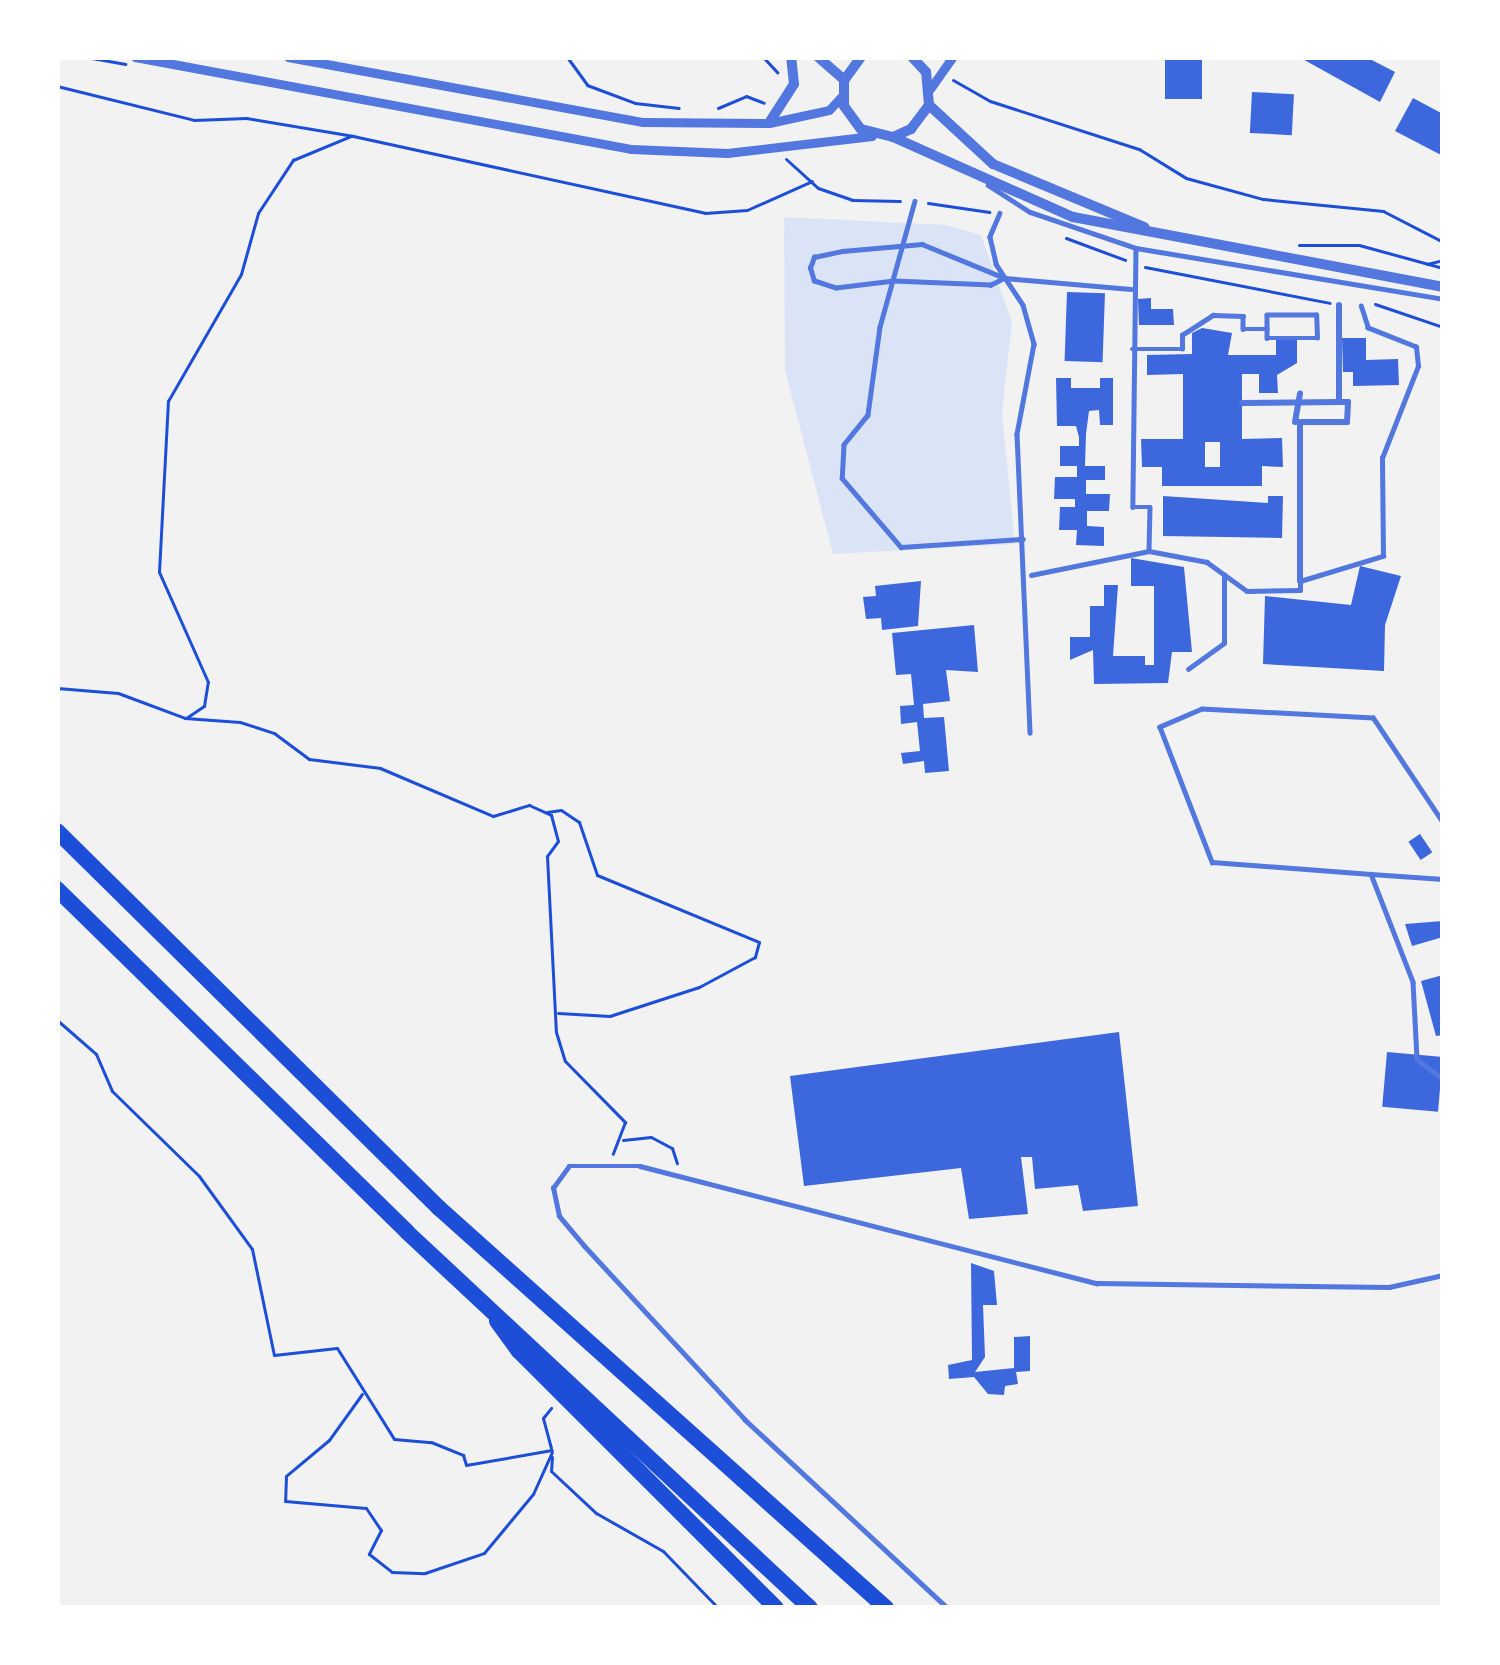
<!DOCTYPE html>
<html>
<head>
<meta charset="utf-8">
<style>
  body { margin:0 }
  #map { position:relative; width:1500px; height:1665px; overflow:hidden; background:#f2f2f2; font-family:"Archivo Narrow",sans-serif }
  div>[style] { position:absolute }
  [style*='--x'] { left:calc(var(--x)*1px); top:calc(var(--y)*1px); width:calc(var(--w)*1px); rotate:calc(var(--a)*1deg) }
  .green>* { inset:0; background:#dbe4f7 }
  .building>* { inset:0; background:#3d67dc; transform-origin:0 0 }
  .path>* { height:3px; margin:-1.5px; padding:0 1.5px; transform-origin:1.5px; border-radius:1.5px; background:#1d4ed8 }
  .service>* { height:4.5px; margin:-2.25px; padding:0 2.25px; transform-origin:2.25px; border-radius:2.25px; background:#5277de }
  .pedestrian>* { height:6px; margin:-3px; padding:0 3px; transform-origin:3px; border-radius:3px; background:#5277de }
  .minor>* { height:9px; margin:-4.5px; padding:0 4.5px; transform-origin:4.5px; border-radius:4.5px; background:#5277de }
  .tertiary>* { height:10px; margin:-5px; padding:0 5px; transform-origin:5px; border-radius:5px; background:#5277de }
  .motorway>* { height:16px; margin:-8px; padding:0 8px; transform-origin:8px; border-radius:8px; background:#1d4ed8 }
  span { translate:-50% -50%; white-space:nowrap; text-align:center; line-height:1.15; -webkit-text-stroke:12px #fff; paint-order:stroke }
  .frame { position:absolute; inset:0; border:60px solid #fff; pointer-events:none }
</style>
</head>
<body>
<div id="map">
  <div class="green">
    <div style="clip-path:polygon(784px 217px,946px 225px,981px 235px,1012px 322px,1002px 413px,1015px 544px,833px 554px,785px 370px)"></div>
  </div>
  <div class="building">
    <div style="left:1165px;top:57px;width:37px;height:42px"></div>
    <div style="clip-path:polygon(1299px 57px,1366px 57px,1395px 72px,1380px 102px)"></div>
    <div style="left:1252px;top:92px;width:42px;height:41px;rotate:3deg"></div>
    <div style="clip-path:polygon(1413px 98px,1443px 114px,1443px 156px,1395px 131px)"></div>
    <div style="left:1067px;top:292px;width:38px;height:69px;rotate:2deg"></div>
    <div style="clip-path:polygon(1151px 298px,1151px 309px,1173px 309px,1174px 325px,1139px 325px,1138px 299px)"></div>
    <div style="clip-path:polygon(evenodd,1202px 328px,1232px 333px,1228px 355px,1276px 355px,1276px 340px,1297px 340px,1297px 363px,1277px 375px,1278px 393px,1259px 393px,1259px 374px,1242px 374px,1242px 439px,1282px 438px,1283px 467px,1262px 466px,1262px 486px,1162px 486px,1162px 467px,1142px 467px,1141px 439px,1183px 439px,1183px 374px,1147px 375px,1147px 355px,1192px 354px,1192px 333px,1202px 328px,1205px 442px,1220px 442px,1220px 467px,1205px 467px,1205px 442px)"></div>
    <div style="clip-path:polygon(1342px 338px,1366px 338px,1366px 360px,1398px 359px,1399px 385px,1353px 386px,1353px 372px,1343px 372px)"></div>
    <div style="clip-path:polygon(1056px 378px,1071px 378px,1071px 388px,1100px 388px,1100px 378px,1113px 378px,1113px 425px,1100px 425px,1099px 410px,1089px 411px,1086px 434px,1085px 466px,1105px 466px,1105px 480px,1086px 480px,1086px 494px,1110px 494px,1109px 511px,1087px 511px,1087px 526px,1104px 527px,1104px 546px,1076px 545px,1077px 530px,1059px 530px,1060px 507px,1075px 507px,1075px 499px,1054px 499px,1055px 477px,1077px 477px,1077px 466px,1060px 466px,1060px 446px,1079px 446px,1079px 437px,1076px 426px,1057px 426px)"></div>
    <div style="clip-path:polygon(1163px 496px,1268px 503px,1268px 496px,1283px 496px,1282px 538px,1163px 536px)"></div>
    <div style="clip-path:polygon(1131px 558px,1184px 567px,1192px 652px,1172px 652px,1168px 683px,1094px 684px,1093px 650px,1070px 660px,1070px 637px,1090px 637px,1090px 606px,1104px 606px,1104px 585px,1118px 585px,1113px 656px,1145px 656px,1145px 665px,1154px 665px,1154px 586px,1131px 586px)"></div>
    <div style="clip-path:polygon(1360px 566px,1401px 576px,1385px 625px,1384px 671px,1263px 664px,1265px 596px,1351px 605px)"></div>
    <div style="clip-path:polygon(921px 581px,918px 626px,882px 630px,881px 618px,866px 619px,863px 597px,876px 596px,875px 586px)"></div>
    <div style="clip-path:polygon(974px 625px,978px 672px,946px 670px,950px 701px,923px 704px,924px 718px,944px 717px,949px 771px,925px 773px,924px 761px,903px 764px,901px 753px,920px 751px,917px 722px,901px 724px,900px 706px,914px 705px,911px 674px,896px 675px,892px 633px)"></div>
    <div style="left:1420px;top:834px;width:22px;height:14px;rotate:56deg"></div>
    <div style="clip-path:polygon(1443px 921px,1443px 937px,1412px 946px,1405px 924px)"></div>
    <div style="clip-path:polygon(1443px 975px,1443px 1035px,1436px 1036px,1421px 981px)"></div>
    <div style="clip-path:polygon(1119px 1032px,1138px 1206px,1083px 1211px,1078px 1185px,1035px 1189px,1032px 1157px,1021px 1157px,1028px 1214px,969px 1219px,961px 1168px,804px 1186px,790px 1076px)"></div>
    <div style="left:1387px;top:1052px;width:56px;height:55px;rotate:5deg"></div>
    <div style="clip-path:polygon(971px 1263px,994px 1271px,997px 1305px,983px 1305px,985px 1357px,975px 1372px,1014px 1368px,1014px 1337px,1030px 1336px,1030px 1371px,1016px 1372px,1018px 1384px,1005px 1386px,1004px 1395px,988px 1394px,974px 1377px,949px 1379px,948px 1365px,972px 1360px)"></div>
  </div>
  <div class="path">
    <div style="--x:86;--y:57;--w:40;--a:10"></div>
    <div style="--x:567;--y:57;--w:34;--a:54"></div>
    <div style="--x:587;--y:85;--w:51;--a:20.6"></div>
    <div style="--x:635;--y:103;--w:44;--a:6.5"></div>
    <div style="--x:763;--y:57;--w:21;--a:47"></div>
    <div style="--x:953;--y:80;--w:43;--a:29.6"></div>
    <div style="--x:990;--y:101;--w:157;--a:17.9"></div>
    <div style="--x:1139;--y:149;--w:55;--a:31.7"></div>
    <div style="--x:1186;--y:178;--w:80;--a:15.3"></div>
    <div style="--x:1263;--y:199;--w:121;--a:5.7"></div>
    <div style="--x:1383;--y:211;--w:68;--a:27.3"></div>
    <div style="--x:57;--y:86;--w:141;--a:13.9"></div>
    <div style="--x:194;--y:120;--w:52;--a:-2.2"></div>
    <div style="--x:246;--y:118;--w:109;--a:9.5"></div>
    <div style="--x:353;--y:136;--w:360;--a:12.3"></div>
    <div style="--x:705;--y:213;--w:42;--a:-4.1"></div>
    <div style="--x:747;--y:210;--w:71;--a:-24"></div>
    <div style="--x:718;--y:108;--w:30;--a:-23"></div>
    <div style="--x:746;--y:96;--w:19;--a:21"></div>
    <div style="--x:786;--y:159;--w:43;--a:42.2"></div>
    <div style="--x:818;--y:188;--w:36;--a:19"></div>
    <div style="--x:852;--y:200;--w:48;--a:1.2"></div>
    <div style="--x:928;--y:203;--w:62;--a:8.4"></div>
    <div style="--x:1066;--y:238;--w:63;--a:20.4"></div>
    <div style="--x:1299;--y:245;--w:60;--a:0"></div>
    <div style="--x:1359;--y:245;--w:87;--a:15.3"></div>
    <div style="--x:1427;--y:264;--w:16;--a:-14"></div>
    <div style="--x:1145;--y:267;--w:188;--a:11"></div>
    <div style="--x:1375;--y:304;--w:72;--a:18.7"></div>
    <div style="--x:57;--y:688;--w:61;--a:4.7"></div>
    <div style="--x:118;--y:693;--w:72;--a:20.5"></div>
    <div style="--x:185;--y:718;--w:55;--a:4.2"></div>
    <div style="--x:240;--y:722;--w:36;--a:18"></div>
    <div style="--x:274;--y:733;--w:44;--a:36.6"></div>
    <div style="--x:309;--y:759;--w:72;--a:7.2"></div>
    <div style="--x:380;--y:768;--w:123;--a:23"></div>
    <div style="--x:493;--y:816;--w:38;--a:-17"></div>
    <div style="--x:529;--y:805;--w:24;--a:24"></div>
    <div style="--x:551;--y:815;--w:27;--a:75"></div>
    <div style="--x:558;--y:841;--w:19;--a:126"></div>
    <div style="--x:547;--y:856;--w:176;--a:87.1"></div>
    <div style="--x:556;--y:1032;--w:30;--a:73"></div>
    <div style="--x:565;--y:1061;--w:86;--a:45.5"></div>
    <div style="--x:625;--y:1122;--w:34;--a:111"></div>
    <div style="--x:186;--y:718;--w:22;--a:-34"></div>
    <div style="--x:204;--y:706;--w:24;--a:-81"></div>
    <div style="--x:208;--y:682;--w:120;--a:-114"></div>
    <div style="--x:159;--y:572;--w:171;--a:-87"></div>
    <div style="--x:168;--y:401;--w:146;--a:-60.1"></div>
    <div style="--x:241;--y:274;--w:63;--a:-74.4"></div>
    <div style="--x:258;--y:213;--w:64;--a:-56.6"></div>
    <div style="--x:293;--y:160;--w:63;--a:-22.5"></div>
    <div style="--x:547;--y:812;--w:14;--a:-8"></div>
    <div style="--x:561;--y:810;--w:22;--a:34"></div>
    <div style="--x:579;--y:822;--w:56;--a:71.2"></div>
    <div style="--x:597;--y:875;--w:175;--a:22.5"></div>
    <div style="--x:759;--y:942;--w:16;--a:105"></div>
    <div style="--x:755;--y:957;--w:64;--a:151.8"></div>
    <div style="--x:699;--y:987;--w:94;--a:162"></div>
    <div style="--x:610;--y:1016;--w:52;--a:-176.7"></div>
    <div style="--x:57;--y:1020;--w:52;--a:41.1"></div>
    <div style="--x:96;--y:1054;--w:40;--a:66.6"></div>
    <div style="--x:112;--y:1091;--w:122;--a:44.3"></div>
    <div style="--x:199;--y:1176;--w:90;--a:54"></div>
    <div style="--x:252;--y:1249;--w:108;--a:78.3"></div>
    <div style="--x:274;--y:1355;--w:63;--a:-6.3"></div>
    <div style="--x:337;--y:1348;--w:107;--a:57.9"></div>
    <div style="--x:394;--y:1439;--w:37;--a:5"></div>
    <div style="--x:431;--y:1442;--w:35;--a:22"></div>
    <div style="--x:463;--y:1455;--w:10;--a:73"></div>
    <div style="--x:466;--y:1465;--w:87;--a:-9.9"></div>
    <div style="--x:623;--y:1140;--w:28;--a:-6"></div>
    <div style="--x:651;--y:1137;--w:24;--a:28"></div>
    <div style="--x:672;--y:1148;--w:16;--a:72"></div>
    <div style="--x:362;--y:1394;--w:57;--a:125.7"></div>
    <div style="--x:329;--y:1440;--w:56;--a:140.1"></div>
    <div style="--x:286;--y:1476;--w:25;--a:92"></div>
    <div style="--x:285;--y:1501;--w:81;--a:4.9"></div>
    <div style="--x:366;--y:1508;--w:27;--a:56"></div>
    <div style="--x:381;--y:1530;--w:27;--a:117"></div>
    <div style="--x:369;--y:1554;--w:29;--a:38"></div>
    <div style="--x:392;--y:1572;--w:33;--a:2"></div>
    <div style="--x:425;--y:1573;--w:62;--a:-18.7"></div>
    <div style="--x:484;--y:1553;--w:77;--a:-50.3"></div>
    <div style="--x:533;--y:1494;--w:46;--a:-65.7"></div>
    <div style="--x:551;--y:1448;--w:31;--a:-105"></div>
    <div style="--x:543;--y:1418;--w:13;--a:-51"></div>
    <div style="--x:552;--y:1457;--w:14;--a:94"></div>
    <div style="--x:551;--y:1471;--w:62;--a:43"></div>
    <div style="--x:596;--y:1513;--w:77;--a:29.6"></div>
    <div style="--x:663;--y:1551;--w:79;--a:46"></div>
  </div>
  <div class="service">
    <div style="--x:988;--y:185;--w:50;--a:32.7"></div>
    <div style="--x:1030;--y:212;--w:112;--a:18.8"></div>
    <div style="--x:1136;--y:248;--w:311;--a:9.4"></div>
    <div style="--x:915;--y:201;--w:131;--a:105.5"></div>
    <div style="--x:880;--y:327;--w:89;--a:97.8"></div>
    <div style="--x:868;--y:415;--w:38;--a:129"></div>
    <div style="--x:844;--y:445;--w:33;--a:93"></div>
    <div style="--x:842;--y:478;--w:91;--a:49.5"></div>
    <div style="--x:901;--y:547;--w:122;--a:-3.8"></div>
    <div style="--x:1000;--y:213;--w:26;--a:113"></div>
    <div style="--x:990;--y:237;--w:28;--a:77"></div>
    <div style="--x:996;--y:264;--w:49;--a:56.6"></div>
    <div style="--x:1023;--y:305;--w:41;--a:74.2"></div>
    <div style="--x:1034;--y:344;--w:92;--a:100.7"></div>
    <div style="--x:1017;--y:434;--w:299;--a:87.5"></div>
    <div style="--x:1136;--y:248;--w:259;--a:90.7"></div>
    <div style="--x:1133;--y:507;--w:17;--a:0"></div>
    <div style="--x:1150;--y:507;--w:44;--a:91.3"></div>
    <div style="--x:1149;--y:551;--w:59;--a:10.7"></div>
    <div style="--x:1207;--y:562;--w:49;--a:35.9"></div>
    <div style="--x:1247;--y:591;--w:53;--a:-1.1"></div>
    <div style="--x:1300;--y:590;--w:9;--a:-90"></div>
    <div style="--x:1300;--y:581;--w:87;--a:-16.8"></div>
    <div style="--x:1383;--y:556;--w:98;--a:-90.6"></div>
    <div style="--x:1382;--y:458;--w:99;--a:-68.6"></div>
    <div style="--x:1418;--y:366;--w:19;--a:-96"></div>
    <div style="--x:1416;--y:347;--w:52;--a:-158.4"></div>
    <div style="--x:1368;--y:328;--w:23;--a:-108"></div>
    <div style="--x:1005;--y:278;--w:16;--a:153"></div>
    <div style="--x:991;--y:285;--w:97;--a:-177.6"></div>
    <div style="--x:894;--y:281;--w:58;--a:173.1"></div>
    <div style="--x:836;--y:288;--w:23;--a:-162"></div>
    <div style="--x:814;--y:281;--w:14;--a:-107"></div>
    <div style="--x:810;--y:268;--w:12;--a:-70"></div>
    <div style="--x:814;--y:257;--w:29;--a:-12"></div>
    <div style="--x:842;--y:251;--w:80;--a:-5"></div>
    <div style="--x:922;--y:244;--w:90;--a:22.3"></div>
    <div style="--x:1005;--y:278;--w:126;--a:5"></div>
    <div style="--x:1132;--y:349;--w:50;--a:0"></div>
    <div style="--x:1182;--y:349;--w:14;--a:-90"></div>
    <div style="--x:1182;--y:335;--w:37;--a:-33"></div>
    <div style="--x:1213;--y:315;--w:30;--a:2"></div>
    <div style="--x:1243;--y:316;--w:13;--a:90"></div>
    <div style="--x:1243;--y:329;--w:24;--a:0"></div>
    <div style="--x:1267;--y:329;--w:9;--a:90"></div>
    <div style="--x:1267;--y:338;--w:50;--a:0"></div>
    <div style="--x:1317;--y:338;--w:23;--a:-92"></div>
    <div style="--x:1316;--y:315;--w:49;--a:180"></div>
    <div style="--x:1267;--y:315;--w:14;--a:90"></div>
    <div style="--x:1031;--y:575;--w:120;--a:-11.5"></div>
    <div style="--x:1188;--y:669;--w:44;--a:-35.8"></div>
    <div style="--x:1224;--y:643;--w:68;--a:-90"></div>
    <div style="--x:1443;--y:823;--w:126;--a:-123.7"></div>
    <div style="--x:1373;--y:718;--w:171;--a:-177"></div>
    <div style="--x:1202;--y:709;--w:46;--a:156.8"></div>
    <div style="--x:1160;--y:727;--w:145;--a:68.9"></div>
    <div style="--x:1212;--y:862;--w:159;--a:4.3"></div>
    <div style="--x:1371;--y:874;--w:116;--a:68.7"></div>
    <div style="--x:1413;--y:982;--w:77;--a:87"></div>
    <div style="--x:1417;--y:1059;--w:33;--a:38"></div>
    <div style="--x:1371;--y:874;--w:72;--a:4"></div>
    <div style="--x:947;--y:1608;--w:276;--a:-137.1"></div>
    <div style="--x:745;--y:1420;--w:237;--a:-132.8"></div>
    <div style="--x:584;--y:1246;--w:39;--a:-130"></div>
    <div style="--x:559;--y:1216;--w:29;--a:-102"></div>
    <div style="--x:553;--y:1188;--w:27;--a:-54"></div>
    <div style="--x:569;--y:1166;--w:71;--a:0"></div>
    <div style="--x:640;--y:1166;--w:472;--a:14.4"></div>
    <div style="--x:1097;--y:1283;--w:292;--a:0.8"></div>
    <div style="--x:1389;--y:1287;--w:55;--a:-12.5"></div>
  </div>
  <div class="pedestrian">
    <div style="--x:1242;--y:403;--w:97;--a:-0.6"></div>
    <div style="--x:1295;--y:422;--w:29;--a:-80"></div>
    <div style="--x:1300;--y:581;--w:159;--a:-90"></div>
    <div style="--x:1300;--y:422;--w:47;--a:0"></div>
    <div style="--x:1347;--y:422;--w:20;--a:-87"></div>
    <div style="--x:1348;--y:402;--w:9;--a:180"></div>
    <div style="--x:1339;--y:402;--w:97;--a:-90"></div>
  </div>
  <div class="minor">
    <div style="--x:135;--y:57;--w:504;--a:10.51"></div>
    <div style="--x:631;--y:149;--w:96;--a:2.4"></div>
    <div style="--x:727;--y:153;--w:146;--a:-6.7"></div>
    <div style="--x:288;--y:57;--w:361;--a:10.4"></div>
    <div style="--x:643;--y:122;--w:126;--a:0.5"></div>
    <div style="--x:769;--y:123;--w:61;--a:-12.2"></div>
    <div style="--x:829;--y:110;--w:19;--a:-47"></div>
    <div style="--x:930;--y:89;--w:39;--a:-55"></div>
  </div>
  <div class="tertiary">
    <div style="--x:818;--y:57;--w:35;--a:41"></div>
    <div style="--x:861;--y:57;--w:29;--a:126"></div>
    <div style="--x:844;--y:80;--w:26;--a:90"></div>
    <div style="--x:844;--y:106;--w:29;--a:54"></div>
    <div style="--x:861;--y:129;--w:33;--a:14"></div>
    <div style="--x:893;--y:137;--w:20;--a:-24"></div>
    <div style="--x:911;--y:129;--w:30;--a:-53"></div>
    <div style="--x:929;--y:105;--w:33;--a:-95"></div>
    <div style="--x:926;--y:72;--w:21;--a:-133"></div>
    <div style="--x:929;--y:105;--w:87;--a:42.7"></div>
    <div style="--x:993;--y:164;--w:164;--a:22.6"></div>
    <div style="--x:769;--y:123;--w:46;--a:-57.3"></div>
    <div style="--x:794;--y:84;--w:27;--a:-96"></div>
    <div style="--x:893;--y:137;--w:197;--a:24"></div>
    <div style="--x:1073;--y:217;--w:377;--a:10.7"></div>
  </div>
  <div class="motorway">
    <div style="--x:57;--y:831;--w:537;--a:44.62"></div>
    <div style="--x:439;--y:1208;--w:600;--a:41.82"></div>
    <div style="--x:57;--y:889;--w:490;--a:44.4"></div>
    <div style="--x:407;--y:1232;--w:551;--a:43.01"></div>
    <div style="--x:497;--y:1321;--w:37;--a:54"></div>
    <div style="--x:519;--y:1351;--w:363;--a:45"></div>
  </div>
  <div class="frame"></div>
</div>
</body>
</html>
